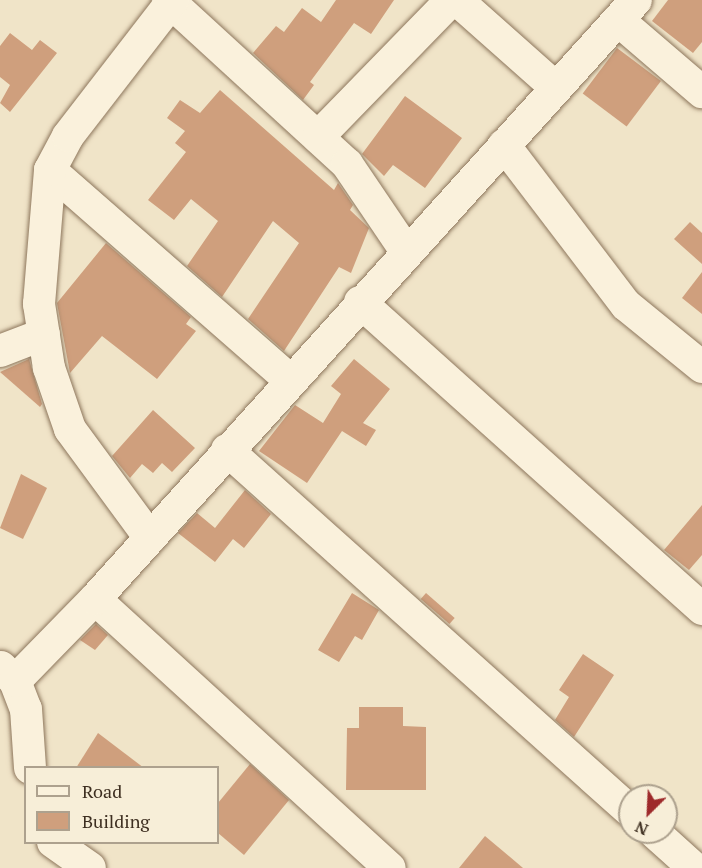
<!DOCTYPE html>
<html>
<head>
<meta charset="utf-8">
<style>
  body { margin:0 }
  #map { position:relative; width:702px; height:868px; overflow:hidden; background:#f0e4c8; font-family:"PT Serif",serif }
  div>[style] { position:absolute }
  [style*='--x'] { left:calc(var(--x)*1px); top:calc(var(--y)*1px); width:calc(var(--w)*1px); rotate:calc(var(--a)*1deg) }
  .building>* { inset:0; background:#cf9f7d; transform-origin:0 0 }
  .roads { filter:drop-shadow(0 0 2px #8d765c) drop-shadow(0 0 2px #8d765c) }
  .minor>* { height:32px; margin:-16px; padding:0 16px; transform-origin:16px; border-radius:16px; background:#faf1dc }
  span { translate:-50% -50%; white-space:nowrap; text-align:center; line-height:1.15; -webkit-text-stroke:4.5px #f7eed8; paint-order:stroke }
  .legend { position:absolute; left:24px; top:766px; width:195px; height:78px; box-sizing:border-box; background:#f7eed8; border:2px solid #ada18e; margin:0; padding:8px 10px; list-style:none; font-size:18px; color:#3d2e20 }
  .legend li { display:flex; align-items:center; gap:12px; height:30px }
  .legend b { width:30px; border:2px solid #ada18e }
  .north { position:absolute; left:618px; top:784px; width:60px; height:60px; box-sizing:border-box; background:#f7eed8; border:2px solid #ada18e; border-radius:50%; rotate:204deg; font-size:16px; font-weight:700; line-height:24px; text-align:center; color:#3d2e20 }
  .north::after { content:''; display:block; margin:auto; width:21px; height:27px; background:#9e2a2b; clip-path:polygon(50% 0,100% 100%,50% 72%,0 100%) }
</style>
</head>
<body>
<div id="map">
  <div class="building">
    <div style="clip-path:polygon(336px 0,394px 0,371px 34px,354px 23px,310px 82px,314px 85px,303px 100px,253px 53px,276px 26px,284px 32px,302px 8px,321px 22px)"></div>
    <div style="clip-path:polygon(668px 0,702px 0,702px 42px,693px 53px,652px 21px)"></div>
    <div style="clip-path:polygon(10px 33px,32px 50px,40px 40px,57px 53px,10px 112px,0 103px,10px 85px,0 77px,0 46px)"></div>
    <div style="left:617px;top:48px;width:55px;height:57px;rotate:37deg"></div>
    <div style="clip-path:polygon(220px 90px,334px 190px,338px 183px,353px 205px,350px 210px,369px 228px,351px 273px,339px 267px,284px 351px,248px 319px,299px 243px,273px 221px,222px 297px,187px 266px,218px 221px,191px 199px,174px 220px,148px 200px,186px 152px,175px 143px,185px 131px,167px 118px,180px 100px,200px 113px)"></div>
    <div style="clip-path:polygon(405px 96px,462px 138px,425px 188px,393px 165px,384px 176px,362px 154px)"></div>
    <div style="clip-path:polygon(690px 222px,702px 233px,702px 264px,674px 239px)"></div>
    <div style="clip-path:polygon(106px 243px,191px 317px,186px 324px,196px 331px,157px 379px,102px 336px,70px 373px,57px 303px)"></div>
    <div style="clip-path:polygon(702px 272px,702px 314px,682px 298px)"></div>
    <div style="clip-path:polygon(29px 359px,42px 404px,40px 407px,0 372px)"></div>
    <div style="clip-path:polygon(354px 359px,390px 389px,363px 423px,376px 430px,366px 446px,342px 431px,307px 483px,259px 451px,295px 405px,323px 423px,341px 394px,331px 386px)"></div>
    <div style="clip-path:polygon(153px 410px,195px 448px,172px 472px,162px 463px,153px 473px,142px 464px,130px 478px,112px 456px)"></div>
    <div style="clip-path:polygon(21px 474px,47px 488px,23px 539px,0 528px)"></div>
    <div style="clip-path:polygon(245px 490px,271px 514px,244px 548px,233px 539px,215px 562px,178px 533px,197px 513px,215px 528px)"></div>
    <div style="clip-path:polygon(702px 505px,702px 555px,689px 570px,664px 550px)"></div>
    <div style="clip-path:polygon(352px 593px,379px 610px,362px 640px,355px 636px,339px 662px,318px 650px)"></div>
    <div style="left:426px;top:593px;width:38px;height:8px;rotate:41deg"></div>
    <div style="clip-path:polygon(96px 624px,108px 635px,95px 650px,80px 640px)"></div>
    <div style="clip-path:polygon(583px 654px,614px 675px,574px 737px,555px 720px,569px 697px,559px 690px)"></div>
    <div style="clip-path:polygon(359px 707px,403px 707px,403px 726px,426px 727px,426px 790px,346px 790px,347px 728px,359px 728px)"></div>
    <div style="clip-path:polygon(98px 733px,144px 768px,76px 768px)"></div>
    <div style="clip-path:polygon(250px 764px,289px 800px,244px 855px,218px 833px,218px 803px)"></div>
    <div style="clip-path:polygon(485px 836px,523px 868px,459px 868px)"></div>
  </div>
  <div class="roads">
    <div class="minor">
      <div style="--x:168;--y:0;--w:243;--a:42.5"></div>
      <div style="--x:347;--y:164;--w:105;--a:55.9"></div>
      <div style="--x:457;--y:0;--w:132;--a:41.6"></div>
      <div style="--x:618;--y:20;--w:111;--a:40.6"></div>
      <div style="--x:318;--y:137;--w:191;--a:-45.8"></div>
      <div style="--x:504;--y:145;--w:201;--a:52.7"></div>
      <div style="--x:626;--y:305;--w:98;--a:39.2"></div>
      <div style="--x:50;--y:170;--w:319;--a:41.2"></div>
      <div style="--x:360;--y:302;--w:460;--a:41.9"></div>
      <div style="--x:0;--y:351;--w:47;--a:-21.1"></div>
      <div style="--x:227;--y:450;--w:541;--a:41.85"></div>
      <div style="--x:150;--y:538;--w:135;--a:-126.3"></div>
      <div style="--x:70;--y:429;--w:65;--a:-109"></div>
      <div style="--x:49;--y:368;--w:65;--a:-98.9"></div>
      <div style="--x:39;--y:304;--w:134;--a:-85.3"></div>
      <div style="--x:50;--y:170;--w:38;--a:-62"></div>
      <div style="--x:68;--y:136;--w:172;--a:-52.3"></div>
      <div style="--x:95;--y:599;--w:399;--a:42.4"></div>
      <div style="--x:1;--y:667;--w:20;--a:45"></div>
      <div style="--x:15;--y:681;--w:30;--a:69"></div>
      <div style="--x:26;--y:709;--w:59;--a:86.1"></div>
      <div style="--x:15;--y:681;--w:115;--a:-45.7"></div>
      <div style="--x:95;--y:599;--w:807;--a:-47.91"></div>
      <div style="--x:654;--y:832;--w:54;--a:42"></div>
      <div style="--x:53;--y:842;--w:45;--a:35.1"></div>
    </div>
  </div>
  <ul class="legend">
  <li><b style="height:8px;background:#faf1dc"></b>Road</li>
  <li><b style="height:16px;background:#cf9f7d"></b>Building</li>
  </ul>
  <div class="north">N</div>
</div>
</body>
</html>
